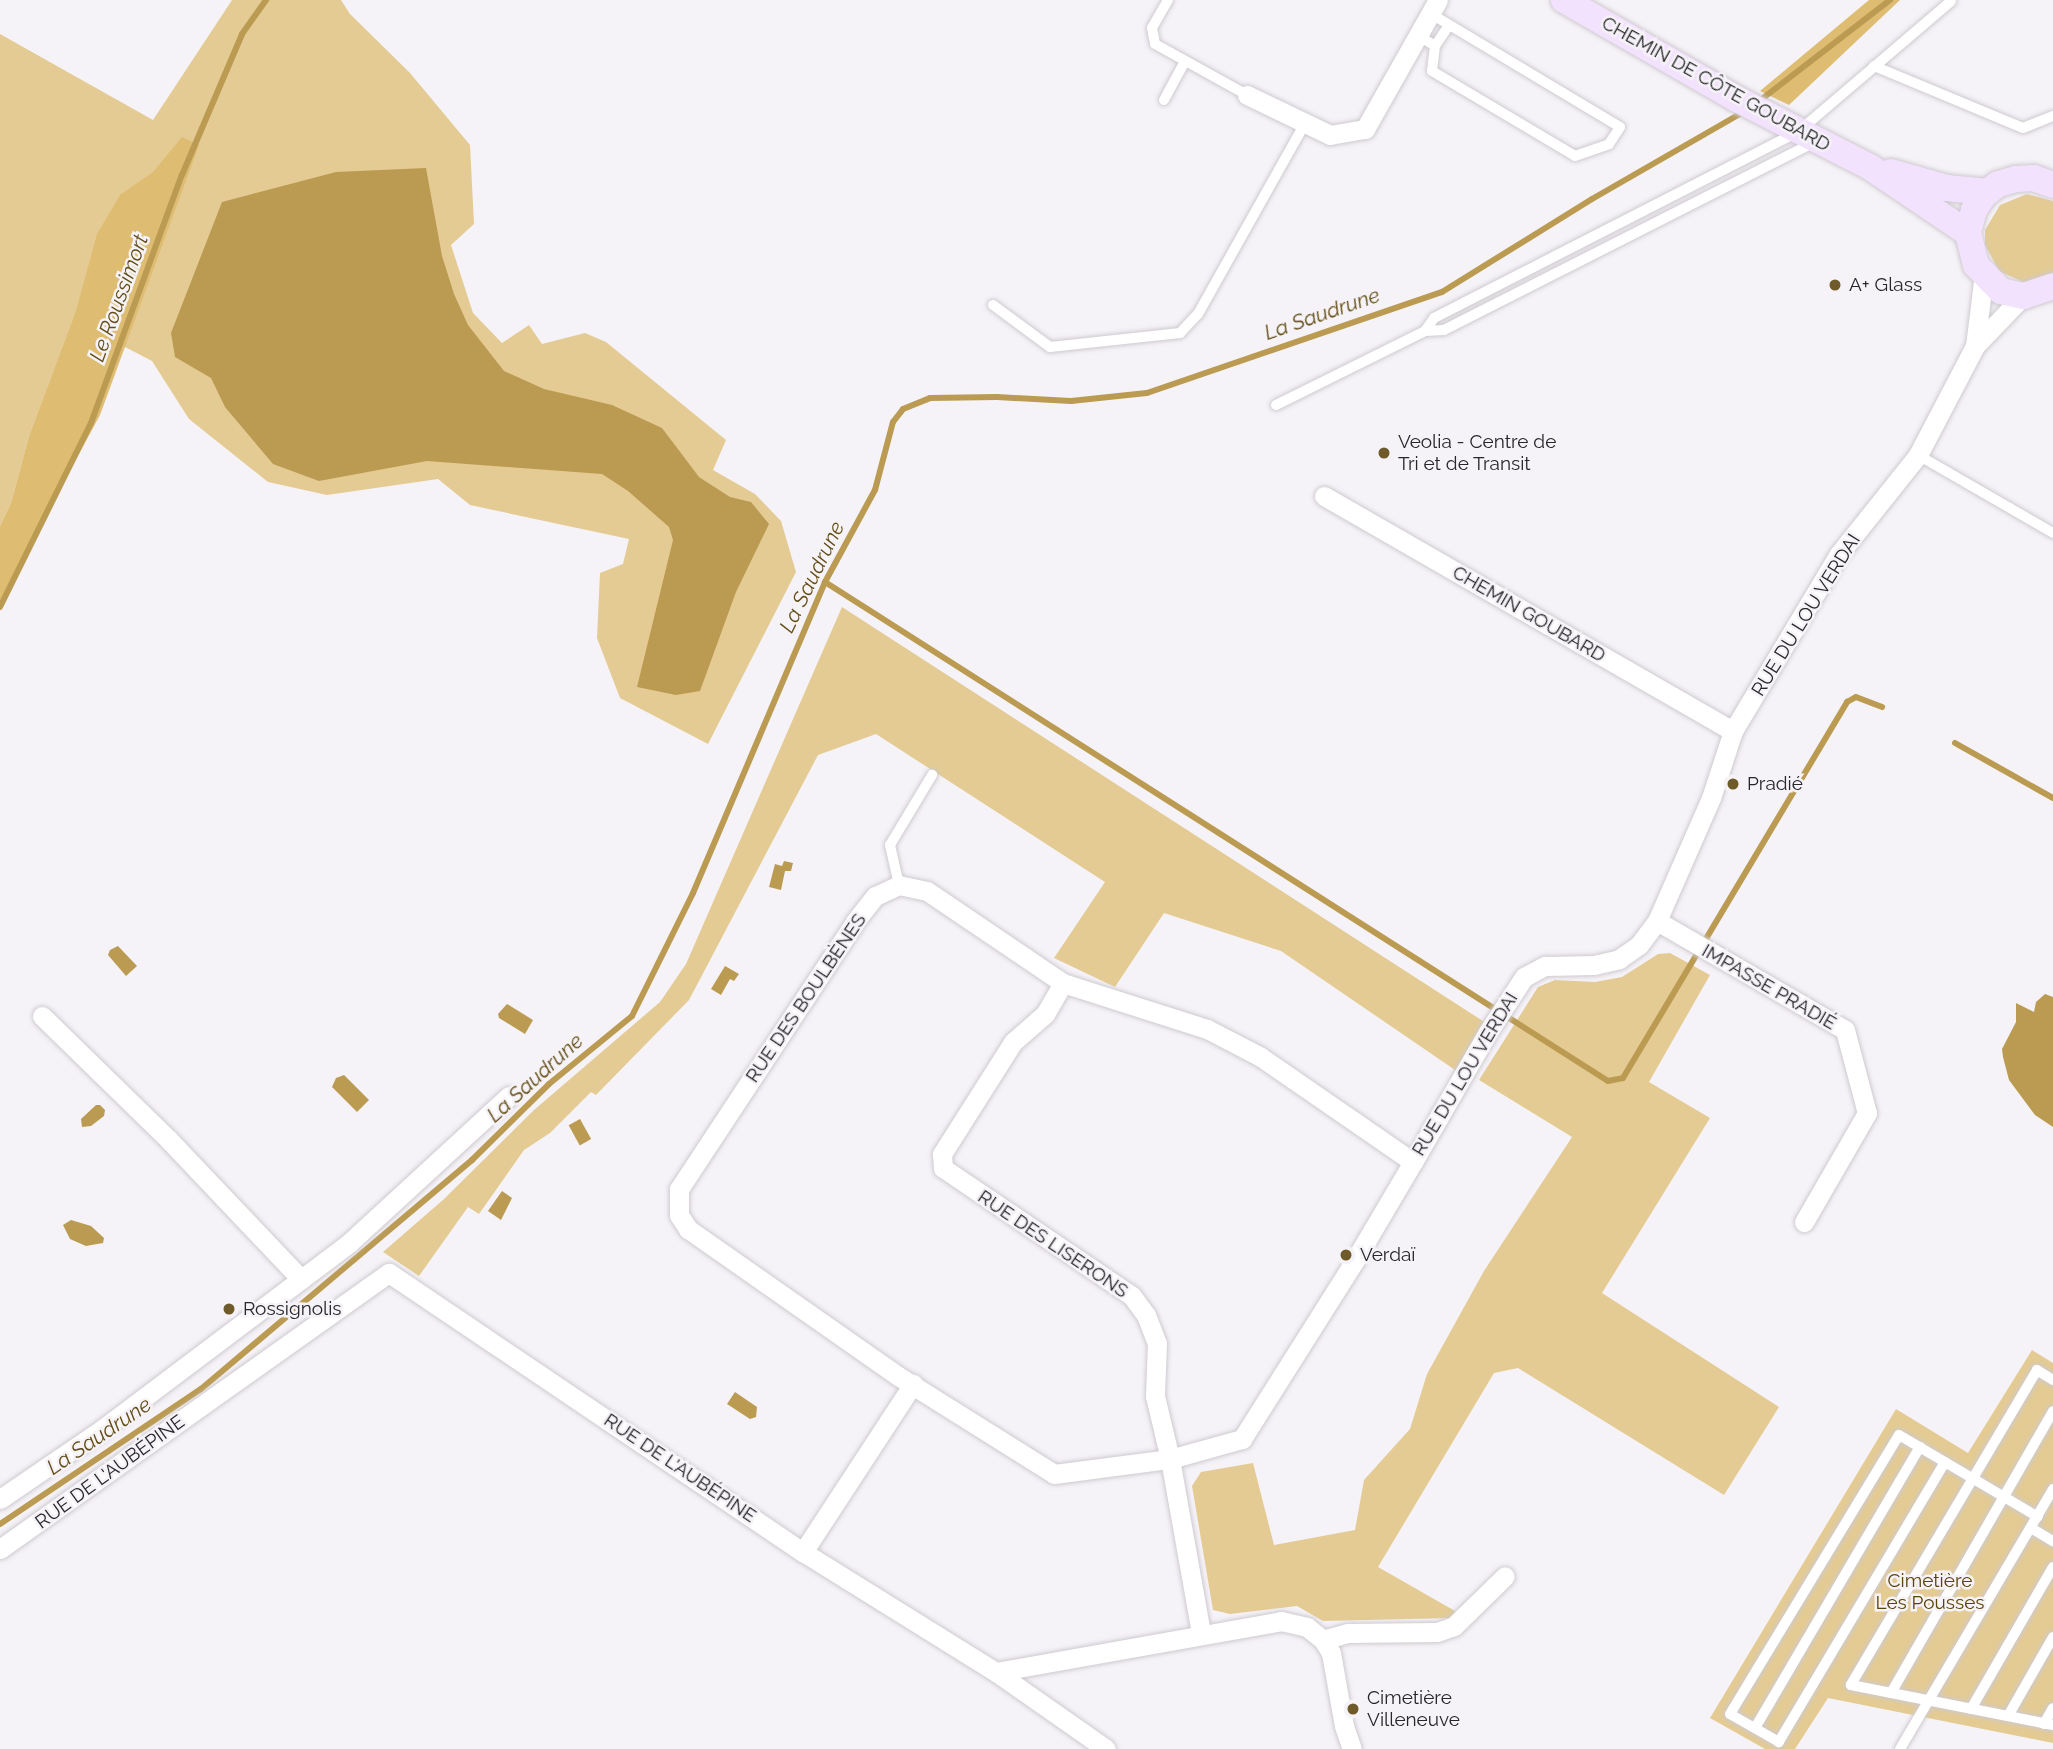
<!DOCTYPE html>
<html>
<head>
<meta charset="utf-8">
<style>
  body { margin:0 }
  #map { position:relative; width:2053px; height:1749px; overflow:hidden; background:#f6f3f8; font-family:Raleway,sans-serif }
  div>[style] { position:absolute }
  [style*='--x'] { left:calc(var(--x)*1px); top:calc(var(--y)*1px); width:calc(var(--w)*1px); rotate:calc(var(--a)*1deg) }
  .green>* { inset:0; background:#e4cb93 }
  .forest>* { inset:0; background:#debd73 }
  .water>* { inset:0; background:#bb9b52; transform-origin:0 0 }
  .stream>* { height:6px; margin:-3px; padding:0 3px; transform-origin:3px; border-radius:3px; background:#bb9b52 }
  .roads { filter:drop-shadow(0 0 2px #cecacf) drop-shadow(0 0 2px #cecacf) }
  .service>* { height:10px; margin:-5px; padding:0 5px; transform-origin:5px; border-radius:5px; background:#fff }
  .minor>* { height:19px; margin:-9.5px; padding:0 9.5px; transform-origin:9.5px; border-radius:9.5px; background:#fff }
  .secondary>* { height:26px; margin:-13px; padding:0 13px; transform-origin:13px; border-radius:13px; background:#f3e2fd }
  .dots>* { width:19px; height:19px; translate:-50% -50%; box-sizing:border-box; border:4px solid #f6f3f8; border-radius:50% }
  span { translate:-50% -50%; white-space:nowrap; text-align:center; line-height:1.15; -webkit-text-stroke:5px #f6f3f8; paint-order:stroke }
  .street-label { font-size:19px; color:#272628 }
  .poi-label { font-size:19px; color:#272628 }
  .left { translate:0 -50%; text-align:left }
  .park-label { font-size:19px; color:#5a4407 }
  .water-label { font-size:21px; color:#634d14; font-style:italic }
</style>
</head>
<body>
<div id="map">
  <div class="green">
    <div style="clip-path:polygon(232px 0,341px 0,350px 14px,410px 73px,470px 145px,474px 224px,451px 245px,473px 313px,502px 343px,529px 325px,542px 344px,585px 333px,606px 342px,726px 440px,713px 470px,755px 494px,781px 521px,796px 572px,708px 744px,620px 698px,597px 638px,600px 573px,623px 564px,629px 539px,470px 505px,438px 479px,327px 495px,268px 482px,189px 419px,152px 361px,73px 320px,29px 436px,11px 503px,0 526px,0 34px,153px 120px)"></div>
    <div style="clip-path:polygon(2027px 194px,2053px 201px,2053px 276px,2025px 283px,1999px 271px,1985px 245px,1985px 230px,2000px 205px)"></div>
    <div style="clip-path:polygon(842px 607px,1489px 1025px,1458px 1072px,1281px 951px,1164px 913px,1115px 987px,1054px 958px,1105px 882px,876px 734px,818px 755px,689px 1000px,596px 1095px,591px 1092px,550px 1133px,524px 1150px,479px 1214px,468px 1207px,419px 1276px,383px 1252px,444px 1199px,534px 1110px,660px 1002px,686px 964px)"></div>
    <div style="clip-path:polygon(1670px 953px,1710px 975px,1649px 1082px,1710px 1118px,1602px 1293px,1779px 1407px,1724px 1495px,1518px 1368px,1494px 1373px,1378px 1567px,1455px 1611px,1452px 1618px,1323px 1621px,1297px 1606px,1230px 1614px,1213px 1610px,1192px 1486px,1201px 1472px,1253px 1463px,1274px 1545px,1355px 1530px,1364px 1480px,1410px 1429px,1427px 1374px,1484px 1271px,1572px 1137px,1479px 1080px,1538px 987px,1555px 980px,1595px 982px,1622px 977px,1658px 954px)"></div>
    <div style="clip-path:polygon(2032px 1350px,2053px 1363px,2053px 1743px,1828px 1698px,1795px 1749px,1765px 1749px,1710px 1718px,1896px 1409px,1968px 1453px)"></div>
  </div>
  <div class="forest">
    <div style="clip-path:polygon(1869px 0,1900px 0,1789px 105px,1760px 91px)"></div>
    <div style="clip-path:polygon(182px 137px,199px 145px,100px 415px,0 601px,0 526px,11px 503px,29px 436px,76px 311px,97px 234px,120px 195px,153px 172px)"></div>
  </div>
  <div class="water">
    <div style="clip-path:polygon(426px 168px,442px 256px,454px 294px,468px 325px,504px 371px,544px 389px,612px 405px,662px 428px,699px 477px,730px 497px,751px 502px,769px 524px,736px 592px,700px 691px,676px 695px,637px 687px,673px 540px,669px 527px,628px 491px,602px 474px,427px 461px,319px 481px,273px 464px,225px 407px,211px 378px,175px 357px,171px 333px,222px 202px,336px 172px)"></div>
    <div style="clip-path:polygon(784px 861px,793px 863px,791px 871px,785px 871px,781px 890px,769px 887px,775px 864px,782px 866px)"></div>
    <div style="clip-path:polygon(118px 946px,137px 966px,126px 976px,108px 955px,110px 950px)"></div>
    <div style="clip-path:polygon(725px 966px,739px 974px,734px 981px,730px 979px,721px 995px,711px 989px)"></div>
    <div style="clip-path:polygon(2045px 994px,2053px 997px,2053px 1127px,2035px 1115px,2009px 1080px,2003px 1057px,2002px 1049px,2016px 1022px,2016px 1003px,2034px 1012px,2036px 1002px)"></div>
    <div style="clip-path:polygon(507px 1004px,533px 1020px,525px 1034px,499px 1018px,498px 1014px)"></div>
    <div style="clip-path:polygon(344px 1075px,369px 1100px,357px 1112px,332px 1087px,336px 1078px)"></div>
    <div style="clip-path:polygon(96px 1105px,100px 1105px,105px 1110px,104px 1116px,91px 1126px,82px 1127px,81px 1119px)"></div>
    <div style="left:580px;top:1119px;width:23px;height:13px;rotate:61deg"></div>
    <div style="clip-path:polygon(502px 1191px,512px 1198px,501px 1220px,488px 1211px)"></div>
    <div style="clip-path:polygon(71px 1220px,91px 1226px,104px 1238px,103px 1243px,86px 1246px,70px 1239px,63px 1225px)"></div>
    <div style="clip-path:polygon(735px 1392px,757px 1407px,756px 1417px,750px 1419px,727px 1404px)"></div>
  </div>
  <div class="stream">
    <div style="--x:1758;--y:102;--w:167;--a:-37.7"></div>
    <div style="--x:825;--y:582;--w:928;--a:32.51"></div>
    <div style="--x:1608;--y:1081;--w:15;--a:-11"></div>
    <div style="--x:1623;--y:1078;--w:438;--a:-59.2"></div>
    <div style="--x:1847;--y:702;--w:10;--a:-29"></div>
    <div style="--x:1856;--y:697;--w:28;--a:21"></div>
    <div style="--x:0;--y:607;--w:205;--a:-63.7"></div>
    <div style="--x:91;--y:423;--w:264;--a:-69.9"></div>
    <div style="--x:182;--y:175;--w:153;--a:-66.9"></div>
    <div style="--x:242;--y:34;--w:42;--a:-54.8"></div>
    <div style="--x:1955;--y:743;--w:112;--a:29.3"></div>
    <div style="--x:0;--y:1524;--w:242;--a:-33.9"></div>
    <div style="--x:201;--y:1389;--w:355;--a:-40.2"></div>
    <div style="--x:472;--y:1160;--w:108;--a:-44.6"></div>
    <div style="--x:549;--y:1084;--w:107;--a:-39.3"></div>
    <div style="--x:632;--y:1016;--w:137;--a:-63.6"></div>
    <div style="--x:693;--y:893;--w:338;--a:-67"></div>
    <div style="--x:825;--y:582;--w:105;--a:-61.5"></div>
    <div style="--x:875;--y:490;--w:70;--a:-75.2"></div>
    <div style="--x:893;--y:422;--w:16;--a:-52"></div>
    <div style="--x:903;--y:409;--w:29;--a:-22"></div>
    <div style="--x:930;--y:398;--w:67;--a:-0.9"></div>
    <div style="--x:997;--y:397;--w:74;--a:3.1"></div>
    <div style="--x:1071;--y:401;--w:76;--a:-6"></div>
    <div style="--x:1147;--y:393;--w:312;--a:-18.9"></div>
    <div style="--x:1442;--y:292;--w:176;--a:-31.8"></div>
    <div style="--x:1592;--y:199;--w:174;--a:-29.9"></div>
  </div>
  <div class="roads">
    <div class="service">
      <div style="--x:1168;--y:0;--w:32;--a:120"></div>
      <div style="--x:1152;--y:28;--w:16;--a:79"></div>
      <div style="--x:1155;--y:44;--w:105;--a:29"></div>
      <div style="--x:1418;--y:35;--w:20;--a:33"></div>
      <div style="--x:1435;--y:46;--w:25;--a:97"></div>
      <div style="--x:1432;--y:71;--w:166;--a:30.7"></div>
      <div style="--x:1575;--y:156;--w:36;--a:-19"></div>
      <div style="--x:1609;--y:144;--w:20;--a:-57"></div>
      <div style="--x:1620;--y:127;--w:220;--a:-149.1"></div>
      <div style="--x:1435;--y:46;--w:25;--a:-56"></div>
      <div style="--x:1874;--y:66;--w:161;--a:22.6"></div>
      <div style="--x:2023;--y:128;--w:32;--a:-22"></div>
      <div style="--x:1164;--y:100;--w:44;--a:-61.7"></div>
      <div style="--x:993;--y:305;--w:71;--a:36.4"></div>
      <div style="--x:1050;--y:347;--w:131;--a:-6.1"></div>
      <div style="--x:1180;--y:333;--w:26;--a:-47"></div>
      <div style="--x:1198;--y:314;--w:219;--a:-60.7"></div>
      <div style="--x:1425;--y:331;--w:16;--a:-55"></div>
      <div style="--x:1434;--y:318;--w:410;--a:-27.1"></div>
      <div style="--x:1799;--y:131;--w:200;--a:-40.5"></div>
      <div style="--x:1276;--y:405;--w:166;--a:-26.4"></div>
      <div style="--x:1425;--y:331;--w:19;--a:-3"></div>
      <div style="--x:1444;--y:330;--w:415;--a:-26.9"></div>
      <div style="--x:1918;--y:455;--w:156;--a:30"></div>
      <div style="--x:899;--y:885;--w:41;--a:-102.7"></div>
      <div style="--x:890;--y:845;--w:82;--a:-59"></div>
      <div style="--x:2053;--y:1380;--w:19;--a:-148"></div>
      <div style="--x:2037;--y:1370;--w:366;--a:120.6"></div>
      <div style="--x:1851;--y:1685;--w:206;--a:11.2"></div>
      <div style="--x:1945;--y:1462;--w:326;--a:120.7"></div>
      <div style="--x:1779;--y:1742;--w:56;--a:-150.3"></div>
      <div style="--x:1730;--y:1714;--w:326;--a:-58.8"></div>
      <div style="--x:1899;--y:1435;--w:161;--a:30.5"></div>
      <div style="--x:2031;--y:1528;--w:26;--a:31"></div>
      <div style="--x:1891;--y:1693;--w:325;--a:-60.1"></div>
      <div style="--x:1971;--y:1709;--w:164;--a:-60"></div>
      <div style="--x:2008;--y:1716;--w:91;--a:-60.3"></div>
      <div style="--x:2044;--y:1724;--w:18;--a:-61"></div>
      <div style="--x:1755;--y:1728;--w:326;--a:-59.6"></div>
      <div style="--x:1900;--y:1749;--w:302;--a:-59.5"></div>
    </div>
    <div class="minor">
      <div style="--x:1247;--y:95;--w:92;--a:25.7"></div>
      <div style="--x:1330;--y:135;--w:36;--a:-10"></div>
      <div style="--x:1365;--y:129;--w:148;--a:-60.5"></div>
      <div style="--x:1975;--y:346;--w:73;--a:-82.9"></div>
      <div style="--x:1324;--y:496;--w:472;--a:29.9"></div>
      <div style="--x:1657;--y:921;--w:217;--a:30.1"></div>
      <div style="--x:1845;--y:1030;--w:86;--a:75.2"></div>
      <div style="--x:1867;--y:1113;--w:126;--a:120"></div>
      <div style="--x:1063;--y:983;--w:36;--a:120"></div>
      <div style="--x:1045;--y:1014;--w:43;--a:138.8"></div>
      <div style="--x:1013;--y:1042;--w:133;--a:122.4"></div>
      <div style="--x:942;--y:1154;--w:14;--a:86"></div>
      <div style="--x:943;--y:1168;--w:228;--a:34.1"></div>
      <div style="--x:1132;--y:1296;--w:24;--a:54"></div>
      <div style="--x:1146;--y:1315;--w:30;--a:69"></div>
      <div style="--x:1157;--y:1343;--w:53;--a:92.2"></div>
      <div style="--x:1155;--y:1396;--w:65;--a:76.6"></div>
      <div style="--x:1170;--y:1459;--w:177;--a:79.9"></div>
      <div style="--x:42;--y:1016;--w:177;--a:44.3"></div>
      <div style="--x:169;--y:1140;--w:192;--a:46.5"></div>
      <div style="--x:1413;--y:1162;--w:185;--a:-145.4"></div>
      <div style="--x:1261;--y:1057;--w:61;--a:-152.6"></div>
      <div style="--x:1207;--y:1029;--w:151;--a:-162.3"></div>
      <div style="--x:1063;--y:983;--w:164;--a:-145.9"></div>
      <div style="--x:927;--y:891;--w:29;--a:-168"></div>
      <div style="--x:899;--y:885;--w:26;--a:155"></div>
      <div style="--x:875;--y:896;--w:33;--a:128"></div>
      <div style="--x:855;--y:922;--w:320;--a:123.4"></div>
      <div style="--x:679;--y:1189;--w:26;--a:90"></div>
      <div style="--x:679;--y:1215;--w:17;--a:57"></div>
      <div style="--x:688;--y:1229;--w:256;--a:35"></div>
      <div style="--x:898;--y:1376;--w:184;--a:32.1"></div>
      <div style="--x:1054;--y:1474;--w:117;--a:-7.4"></div>
      <div style="--x:1170;--y:1459;--w:75;--a:-15.5"></div>
      <div style="--x:1242;--y:1439;--w:212;--a:-57.7"></div>
      <div style="--x:1355;--y:1260;--w:114;--a:-59.4"></div>
      <div style="--x:1413;--y:1162;--w:150;--a:-60"></div>
      <div style="--x:1488;--y:1032;--w:66;--a:-56.8"></div>
      <div style="--x:1524;--y:977;--w:24;--a:-28"></div>
      <div style="--x:1545;--y:966;--w:49;--a:-1.2"></div>
      <div style="--x:1594;--y:965;--w:26;--a:-13"></div>
      <div style="--x:1619;--y:959;--w:24;--a:-35"></div>
      <div style="--x:1639;--y:945;--w:30;--a:-53"></div>
      <div style="--x:1657;--y:921;--w:134;--a:-66.3"></div>
      <div style="--x:1711;--y:798;--w:71;--a:-71.8"></div>
      <div style="--x:1733;--y:731;--w:206;--a:-59.1"></div>
      <div style="--x:1839;--y:554;--w:127;--a:-51.4"></div>
      <div style="--x:1918;--y:455;--w:123;--a:-62.4"></div>
      <div style="--x:1975;--y:346;--w:69;--a:-46.2"></div>
      <div style="--x:0;--y:1499;--w:122;--a:-34.3"></div>
      <div style="--x:101;--y:1430;--w:311;--a:-37"></div>
      <div style="--x:349;--y:1243;--w:217;--a:-42.6"></div>
      <div style="--x:0;--y:1549;--w:477;--a:-35.4"></div>
      <div style="--x:389;--y:1273;--w:499;--a:34"></div>
      <div style="--x:803;--y:1552;--w:227;--a:31.9"></div>
      <div style="--x:996;--y:1672;--w:290;--a:-10.1"></div>
      <div style="--x:1281;--y:1621;--w:27;--a:13"></div>
      <div style="--x:1307;--y:1627;--w:21;--a:39"></div>
      <div style="--x:1323;--y:1640;--w:15;--a:58"></div>
      <div style="--x:1331;--y:1653;--w:74;--a:79.9"></div>
      <div style="--x:1344;--y:1726;--w:24;--a:71"></div>
      <div style="--x:803;--y:1552;--w:201;--a:-56.8"></div>
      <div style="--x:1323;--y:1640;--w:26;--a:-16"></div>
      <div style="--x:1348;--y:1633;--w:89;--a:-0.6"></div>
      <div style="--x:1437;--y:1632;--w:18;--a:-19"></div>
      <div style="--x:1454;--y:1626;--w:71;--a:-44.4"></div>
      <div style="--x:996;--y:1672;--w:134;--a:35"></div>
    </div>
    <div class="secondary">
      <div style="--x:1564;--y:0;--w:199;--a:29.8"></div>
      <div style="--x:1737;--y:99;--w:149;--a:27.1"></div>
      <div style="--x:1870;--y:167;--w:118;--a:34"></div>
      <div style="--x:1891;--y:172;--w:58;--a:15.9"></div>
      <div style="--x:1947;--y:188;--w:41;--a:5.6"></div>
      <div style="--x:2053;--y:185;--w:20;--a:-160"></div>
      <div style="--x:2034;--y:178;--w:18;--a:177"></div>
      <div style="--x:2016;--y:179;--w:19;--a:164"></div>
      <div style="--x:1998;--y:184;--w:18;--a:142"></div>
      <div style="--x:1984;--y:195;--w:18;--a:124"></div>
      <div style="--x:1974;--y:210;--w:24;--a:105"></div>
      <div style="--x:1968;--y:233;--w:33;--a:76"></div>
      <div style="--x:1976;--y:265;--w:36;--a:46"></div>
      <div style="--x:2001;--y:291;--w:23;--a:13"></div>
      <div style="--x:2023;--y:296;--w:32;--a:-18"></div>
    </div>
  </div>
  <div class="dots">
    <div style="left:1835px;top:285px;background:#6f5a29"></div>
    <div style="left:1384px;top:453px;background:#6f5a29"></div>
    <div style="left:1733px;top:784px;background:#6f5a29"></div>
    <div style="left:1346px;top:1255px;background:#6f5a29"></div>
    <div style="left:229px;top:1309px;background:#6f5a29"></div>
    <div style="left:1353px;top:1709px;background:#6f5a29"></div>
  </div>
  <div class="street-label">
    <span style="left:1716px;top:84px;rotate:29deg">CHEMIN DE CÔTE GOUBARD</span>
    <span style="left:1529px;top:614px;rotate:30deg">CHEMIN GOUBARD</span>
    <span style="left:1806px;top:615px;rotate:-58deg">RUE DU LOU VERDAI</span>
    <span style="left:1769px;top:987px;rotate:30deg">IMPASSE PRADIÉ</span>
    <span style="left:806px;top:998px;rotate:-56deg">RUE DES BOULBÈNES</span>
    <span style="left:1465px;top:1074px;rotate:-59deg">RUE DU LOU VERDAI</span>
    <span style="left:1053px;top:1244px;rotate:34deg">RUE DES LISERONS</span>
    <span style="left:680px;top:1468px;rotate:34deg">RUE DE L'AUBÉPINE</span>
    <span style="left:110px;top:1472px;rotate:-36deg">RUE DE L'AUBÉPINE</span>
  </div>
  <div class="poi-label">
    <span class="left" style="left:1849px;top:285px">A+ Glass</span>
    <span class="left" style="left:1398px;top:453px">Veolia - Centre de<br>Tri et de Transit</span>
    <span class="left" style="left:1747px;top:784px">Pradié</span>
    <span class="left" style="left:1360px;top:1255px">Verdaï</span>
    <span class="left" style="left:243px;top:1309px">Rossignolis</span>
    <span class="left" style="left:1367px;top:1709px">Cimetière<br>Villeneuve</span>
  </div>
  <div class="park-label">
    <span style="left:1930px;top:1592px">Cimetière<br>Les Pousses</span>
  </div>
  <div class="water-label">
    <span style="left:119px;top:298px;rotate:-70deg">Le Roussimort</span>
    <span style="left:1322px;top:314px;rotate:-19deg">La Saudrune</span>
    <span style="left:812px;top:577px;rotate:-64deg">La Saudrune</span>
    <span style="left:535px;top:1078px;rotate:-42deg">La Saudrune</span>
    <span style="left:99px;top:1436px;rotate:-34deg">La Saudrune</span>
  </div>
</div>
</body>
</html>
